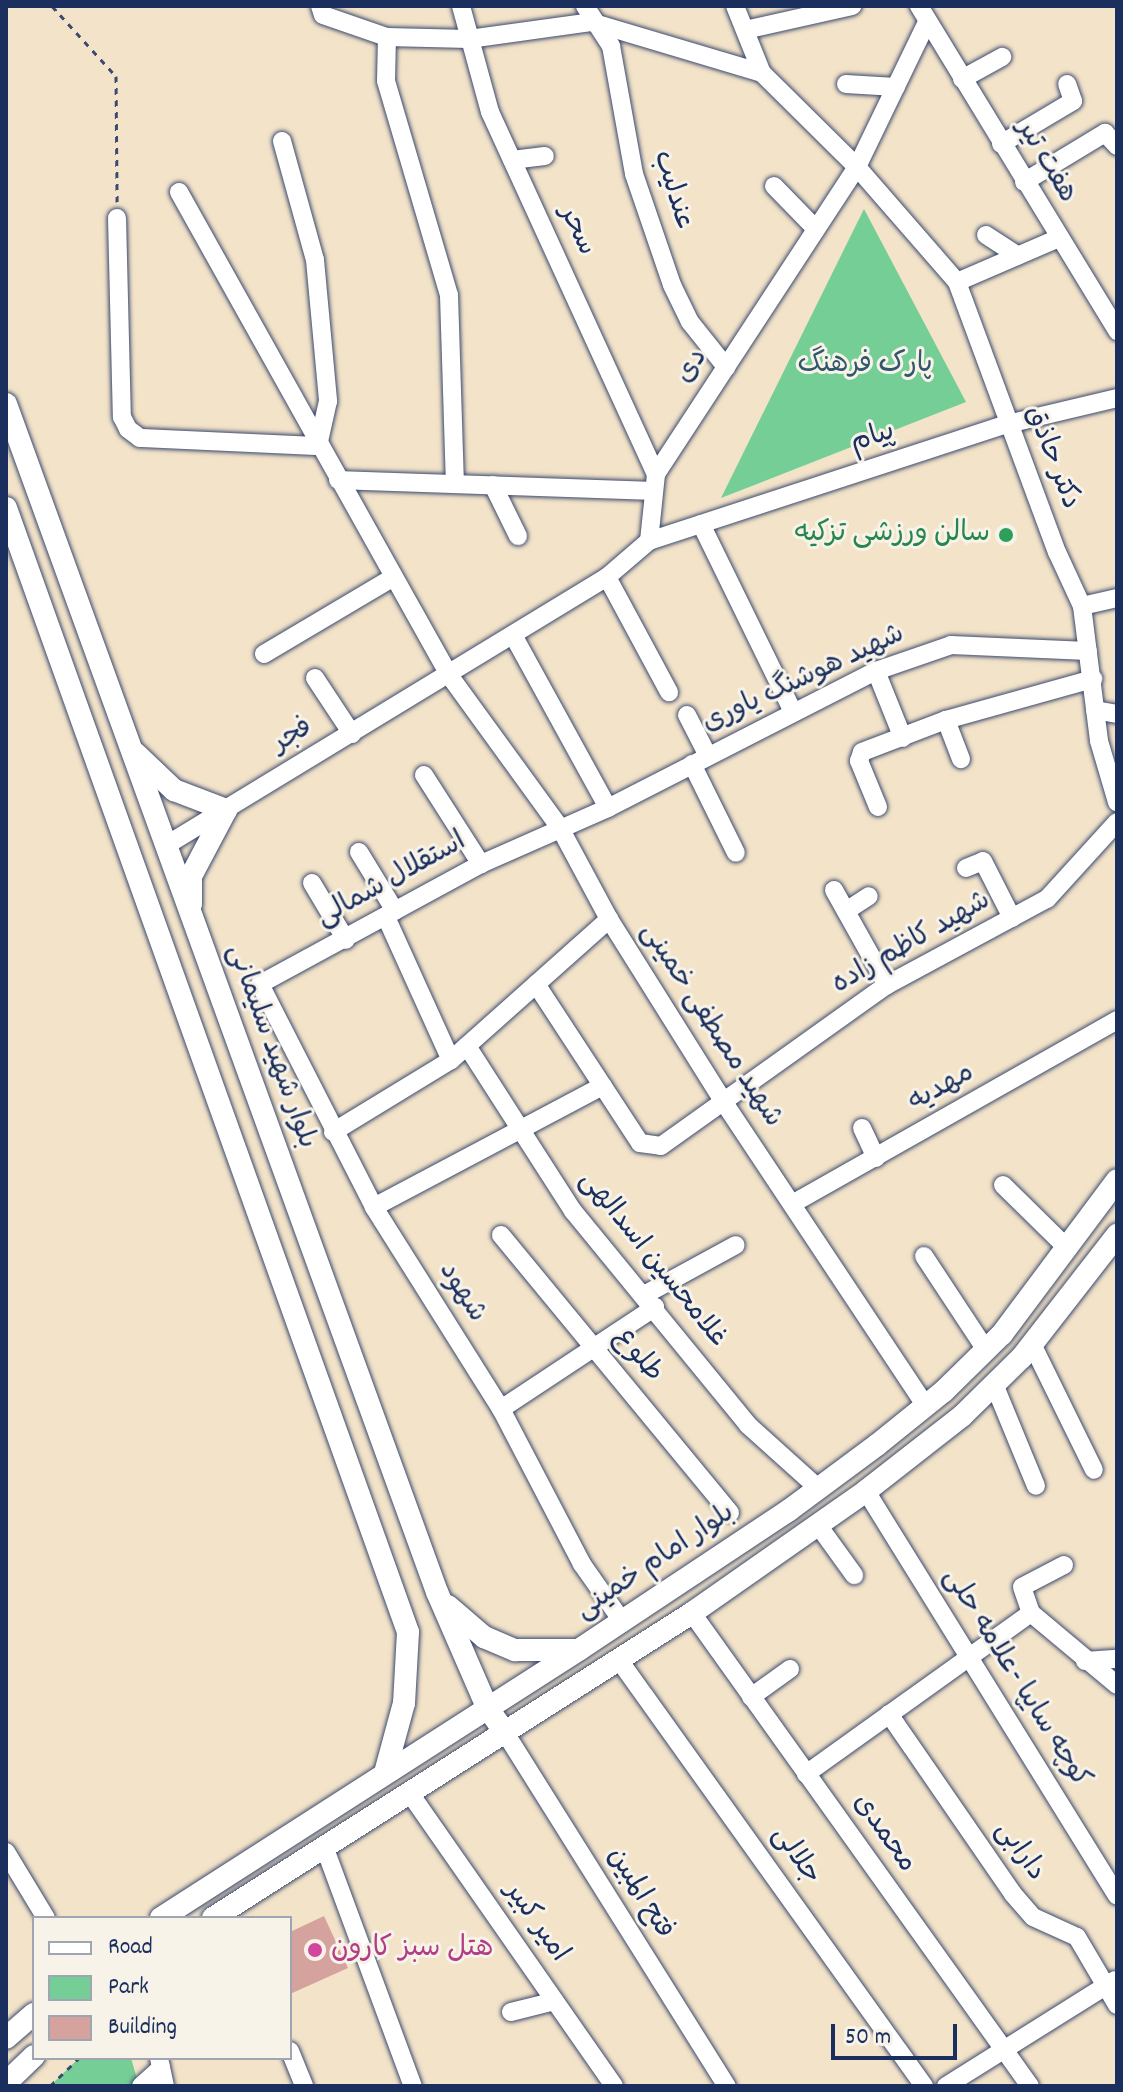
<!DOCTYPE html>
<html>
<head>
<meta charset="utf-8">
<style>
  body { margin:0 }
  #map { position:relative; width:1123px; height:2092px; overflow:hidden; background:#f3e3c9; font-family:Dekko,"Playpen Sans Arabic",sans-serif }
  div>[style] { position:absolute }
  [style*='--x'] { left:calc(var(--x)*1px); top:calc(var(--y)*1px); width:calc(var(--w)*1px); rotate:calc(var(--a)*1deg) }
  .green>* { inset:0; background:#75ce95 }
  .building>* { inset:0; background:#d6a29d }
  .path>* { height:3px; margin-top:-1.5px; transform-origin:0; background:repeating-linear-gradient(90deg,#3b4a6e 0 6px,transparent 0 12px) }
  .roads { filter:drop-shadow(0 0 2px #3b4a6e) drop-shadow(0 0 2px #3b4a6e) }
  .minor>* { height:18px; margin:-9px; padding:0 9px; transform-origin:9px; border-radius:9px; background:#fff }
  .major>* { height:22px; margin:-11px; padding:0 11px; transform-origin:11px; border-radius:11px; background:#fff }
  .dots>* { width:22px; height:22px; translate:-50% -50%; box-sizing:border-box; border:4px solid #f7f3e8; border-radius:50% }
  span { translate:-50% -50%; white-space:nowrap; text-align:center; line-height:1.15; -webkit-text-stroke:6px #f7f3e8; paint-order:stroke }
  .street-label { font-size:28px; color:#1b2f5e }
  .park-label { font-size:28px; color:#32576c }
  .leisure-label { font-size:28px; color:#27864d }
  .right { translate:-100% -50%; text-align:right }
  .hotel-label { font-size:28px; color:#b23c85 }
  .left { translate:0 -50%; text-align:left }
  .frame { position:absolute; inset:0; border:8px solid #1b2f5e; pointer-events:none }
  .legend { position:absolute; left:32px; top:1916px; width:260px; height:144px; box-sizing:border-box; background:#f7f3e8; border:2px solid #9fa5b1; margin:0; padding:10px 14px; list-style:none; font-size:24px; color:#1b2f5e }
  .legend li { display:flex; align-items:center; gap:16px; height:40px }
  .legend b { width:40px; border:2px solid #9fa5b1 }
  .scale { position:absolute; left:831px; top:2024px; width:126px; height:36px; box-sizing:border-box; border:4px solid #1b2f5e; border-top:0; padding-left:10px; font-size:24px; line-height:28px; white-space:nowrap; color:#1b2f5e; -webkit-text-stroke:6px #f7f3e8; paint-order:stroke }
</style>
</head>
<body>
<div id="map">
  <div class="green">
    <div style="clip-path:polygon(864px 209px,966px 402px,721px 498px)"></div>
    <div style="clip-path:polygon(79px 2058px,131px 2058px,139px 2086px,50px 2086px)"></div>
  </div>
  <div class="building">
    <div style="clip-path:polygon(324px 1916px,348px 1968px,290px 1994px,290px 1932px)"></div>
  </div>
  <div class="path">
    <div style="--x:52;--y:6;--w:95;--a:47.6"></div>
    <div style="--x:116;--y:76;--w:126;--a:89.5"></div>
    <div style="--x:50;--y:2086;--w:40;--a:-44"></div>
  </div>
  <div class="roads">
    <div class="minor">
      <div style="--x:320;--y:6;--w:9;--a:72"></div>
      <div style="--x:323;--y:15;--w:68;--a:19"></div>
      <div style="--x:387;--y:37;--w:82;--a:1.4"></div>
      <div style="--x:469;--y:39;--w:123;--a:-7.9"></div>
      <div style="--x:591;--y:22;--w:178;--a:16.6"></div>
      <div style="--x:461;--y:6;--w:110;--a:74.7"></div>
      <div style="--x:490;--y:112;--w:398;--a:65.4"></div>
      <div style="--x:585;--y:6;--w:48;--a:57"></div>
      <div style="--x:611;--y:46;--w:130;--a:79.8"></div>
      <div style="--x:634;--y:174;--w:117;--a:71.1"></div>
      <div style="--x:672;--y:285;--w:41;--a:64.1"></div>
      <div style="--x:690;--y:322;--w:58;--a:51.3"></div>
      <div style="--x:735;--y:6;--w:72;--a:68.1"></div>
      <div style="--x:762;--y:73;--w:134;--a:44.7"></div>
      <div style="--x:857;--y:167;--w:152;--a:49"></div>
      <div style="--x:957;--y:282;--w:288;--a:69.7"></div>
      <div style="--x:1057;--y:552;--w:60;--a:65.2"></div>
      <div style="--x:1082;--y:606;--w:136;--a:82.8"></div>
      <div style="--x:1099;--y:741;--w:64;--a:73.6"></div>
      <div style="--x:919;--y:6;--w:381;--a:58.6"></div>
      <div style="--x:745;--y:30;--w:110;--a:-12.6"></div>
      <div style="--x:387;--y:37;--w:44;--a:91.3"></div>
      <div style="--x:386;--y:81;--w:223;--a:73.6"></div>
      <div style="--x:449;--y:295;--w:189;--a:88.2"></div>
      <div style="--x:962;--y:79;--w:46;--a:-28.8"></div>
      <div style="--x:846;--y:84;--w:50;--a:3.4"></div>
      <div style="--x:282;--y:141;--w:123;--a:74.5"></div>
      <div style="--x:315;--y:260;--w:142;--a:84.7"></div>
      <div style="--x:328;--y:401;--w:46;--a:102.5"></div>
      <div style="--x:1001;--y:144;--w:84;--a:-30.8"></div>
      <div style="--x:1073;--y:101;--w:18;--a:-109"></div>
      <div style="--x:512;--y:160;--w:33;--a:-7"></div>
      <div style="--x:1024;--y:182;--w:95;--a:-31.2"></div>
      <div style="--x:1105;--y:133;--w:18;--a:47"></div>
      <div style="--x:774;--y:186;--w:60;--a:45.7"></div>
      <div style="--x:179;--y:192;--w:553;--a:60.79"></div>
      <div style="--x:449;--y:675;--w:189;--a:54"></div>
      <div style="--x:560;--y:828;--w:103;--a:61.7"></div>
      <div style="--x:609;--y:919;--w:215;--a:57.9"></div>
      <div style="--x:723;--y:1101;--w:366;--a:56.4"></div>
      <div style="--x:117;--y:218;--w:199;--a:88.6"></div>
      <div style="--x:122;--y:417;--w:13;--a:63"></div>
      <div style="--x:128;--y:429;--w:15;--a:37"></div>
      <div style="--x:140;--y:438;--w:178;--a:2.6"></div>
      <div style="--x:986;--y:235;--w:38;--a:33"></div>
      <div style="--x:957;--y:282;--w:111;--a:-23.3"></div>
      <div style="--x:338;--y:480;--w:315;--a:2"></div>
      <div style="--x:493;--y:485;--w:57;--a:63.9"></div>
      <div style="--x:701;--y:524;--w:209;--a:63.9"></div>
      <div style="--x:649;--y:541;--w:378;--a:-18.1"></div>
      <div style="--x:1008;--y:424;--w:112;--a:-13.4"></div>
      <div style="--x:607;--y:577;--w:131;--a:61.7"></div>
      <div style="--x:1082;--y:606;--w:36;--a:-13"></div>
      <div style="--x:513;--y:635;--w:197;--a:61.2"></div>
      <div style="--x:264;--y:654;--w:149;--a:-30.7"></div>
      <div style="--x:876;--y:671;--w:72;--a:68.1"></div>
      <div style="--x:315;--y:678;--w:67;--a:56.5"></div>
      <div style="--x:1095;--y:710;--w:22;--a:10"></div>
      <div style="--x:687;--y:715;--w:46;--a:62.9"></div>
      <div style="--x:946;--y:720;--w:42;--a:69"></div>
      <div style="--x:692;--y:764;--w:99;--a:63.7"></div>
      <div style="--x:424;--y:775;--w:106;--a:57.4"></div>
      <div style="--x:878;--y:807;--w:50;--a:-112.4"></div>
      <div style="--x:859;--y:761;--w:9;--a:-72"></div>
      <div style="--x:862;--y:752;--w:90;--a:-20.9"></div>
      <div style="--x:946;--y:720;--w:153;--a:-15.6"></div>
      <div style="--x:165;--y:846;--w:517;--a:-31.32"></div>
      <div style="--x:607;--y:577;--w:55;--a:-40.6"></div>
      <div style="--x:649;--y:541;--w:67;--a:-84"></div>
      <div style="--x:656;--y:474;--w:367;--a:-56.8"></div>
      <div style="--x:857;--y:167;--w:161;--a:-64.2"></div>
      <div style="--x:359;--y:852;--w:69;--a:58.6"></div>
      <div style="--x:966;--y:868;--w:18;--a:-22"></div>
      <div style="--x:983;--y:861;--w:64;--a:63"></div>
      <div style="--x:312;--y:883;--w:66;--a:59.2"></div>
      <div style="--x:834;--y:890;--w:109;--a:60.8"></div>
      <div style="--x:846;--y:911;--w:27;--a:-33"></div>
      <div style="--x:386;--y:917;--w:157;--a:65.6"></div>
      <div style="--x:536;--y:984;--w:190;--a:56.8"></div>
      <div style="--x:640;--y:1143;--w:21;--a:8"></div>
      <div style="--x:661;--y:1146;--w:277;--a:-35.5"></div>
      <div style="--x:887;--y:985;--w:182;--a:-28.3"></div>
      <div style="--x:1047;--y:899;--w:104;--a:-47.7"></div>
      <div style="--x:467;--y:1046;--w:196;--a:57.3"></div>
      <div style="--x:573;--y:1211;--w:276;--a:50.7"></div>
      <div style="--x:748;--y:1425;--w:94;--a:42"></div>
      <div style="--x:862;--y:1128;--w:33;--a:65"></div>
      <div style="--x:333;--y:1132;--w:138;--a:-31.4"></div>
      <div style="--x:451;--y:1060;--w:212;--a:-41.7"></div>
      <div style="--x:1003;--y:1185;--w:90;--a:44.5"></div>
      <div style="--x:792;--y:1204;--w:373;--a:-29.5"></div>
      <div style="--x:374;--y:1207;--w:259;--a:-27.9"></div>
      <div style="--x:501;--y:1235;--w:360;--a:50.5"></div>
      <div style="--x:924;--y:1256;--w:113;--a:56.6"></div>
      <div style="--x:646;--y:1294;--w:102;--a:-28.6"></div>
      <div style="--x:1032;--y:1344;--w:140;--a:63.8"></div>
      <div style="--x:994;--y:1384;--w:110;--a:67.6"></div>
      <div style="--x:501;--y:1409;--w:185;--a:-33.5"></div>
      <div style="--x:866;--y:1491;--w:476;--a:58.2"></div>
      <div style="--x:818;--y:1525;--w:62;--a:54.2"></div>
      <div style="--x:1064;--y:1565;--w:47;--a:152.4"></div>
      <div style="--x:1022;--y:1587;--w:28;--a:71"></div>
      <div style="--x:1031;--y:1613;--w:112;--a:39.9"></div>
      <div style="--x:692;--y:1613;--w:581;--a:54.45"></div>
      <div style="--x:622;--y:1621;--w:70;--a:-125.1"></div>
      <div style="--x:582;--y:1564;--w:175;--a:-117.6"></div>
      <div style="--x:501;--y:1409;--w:239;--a:-122.2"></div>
      <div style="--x:374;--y:1207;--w:250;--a:-117.1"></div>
      <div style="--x:260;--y:984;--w:251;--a:-28.5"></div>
      <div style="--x:481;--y:864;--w:139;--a:-23.8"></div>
      <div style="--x:608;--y:808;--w:301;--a:-27.1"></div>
      <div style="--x:876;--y:671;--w:79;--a:-19.1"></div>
      <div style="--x:951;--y:645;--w:137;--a:2.5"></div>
      <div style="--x:619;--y:1660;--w:524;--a:54.4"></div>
      <div style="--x:1085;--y:1661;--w:32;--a:-4"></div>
      <div style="--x:751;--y:1697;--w:48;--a:-35.7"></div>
      <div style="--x:889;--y:1714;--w:219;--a:55.4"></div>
      <div style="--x:1013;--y:1894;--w:30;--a:49"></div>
      <div style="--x:1033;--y:1917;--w:48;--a:24.4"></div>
      <div style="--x:1077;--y:1937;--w:79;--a:59.5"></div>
      <div style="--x:504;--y:1731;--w:419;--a:57.9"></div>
      <div style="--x:806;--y:1774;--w:277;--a:-35.6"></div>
      <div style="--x:409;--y:1792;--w:358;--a:55.1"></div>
      <div style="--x:324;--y:1846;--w:256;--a:69.7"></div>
      <div style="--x:6;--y:1852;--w:77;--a:58.8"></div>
      <div style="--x:511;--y:2012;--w:45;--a:-14"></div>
      <div style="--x:290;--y:2051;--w:38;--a:68"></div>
      <div style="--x:159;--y:2058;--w:29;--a:78"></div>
      <div style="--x:141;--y:2086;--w:27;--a:-42"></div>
      <div style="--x:946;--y:2086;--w:199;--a:-32.1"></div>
    </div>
    <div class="major">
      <div style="--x:6;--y:404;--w:1264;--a:70.06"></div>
      <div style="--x:437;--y:1592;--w:125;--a:66.5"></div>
      <div style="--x:487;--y:1707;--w:29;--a:55"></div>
      <div style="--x:6;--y:508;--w:1194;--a:70.32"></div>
      <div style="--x:408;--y:1632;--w:71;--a:93.2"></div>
      <div style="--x:404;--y:1703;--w:73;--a:105.2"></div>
      <div style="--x:135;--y:753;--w:54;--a:43.5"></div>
      <div style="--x:174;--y:790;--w:56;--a:21"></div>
      <div style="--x:226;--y:810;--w:75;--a:117.9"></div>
      <div style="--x:191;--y:876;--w:28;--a:90"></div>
      <div style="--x:448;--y:1606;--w:48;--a:40.7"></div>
      <div style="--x:484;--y:1637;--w:34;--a:23"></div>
      <div style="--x:515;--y:1650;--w:60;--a:0"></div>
      <div style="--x:161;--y:1918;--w:498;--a:-32.7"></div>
      <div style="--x:580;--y:1649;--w:250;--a:-33.6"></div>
      <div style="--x:788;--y:1511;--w:111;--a:-36.6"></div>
      <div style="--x:877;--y:1445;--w:86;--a:-38.9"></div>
      <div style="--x:944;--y:1391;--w:81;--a:-44.5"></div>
      <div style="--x:1002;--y:1334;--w:192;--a:-53.2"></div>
      <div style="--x:213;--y:1918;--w:568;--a:-32.49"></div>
      <div style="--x:692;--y:1613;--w:213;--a:-35"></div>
      <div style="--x:866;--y:1491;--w:122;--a:-38"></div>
      <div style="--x:962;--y:1416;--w:84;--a:-44.5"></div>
      <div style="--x:1022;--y:1357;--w:155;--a:-52.1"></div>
      <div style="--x:6;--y:2038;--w:37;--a:-41"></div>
      <div style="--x:6;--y:2083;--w:39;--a:-44"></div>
    </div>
  </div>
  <div class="dots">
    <div style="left:1006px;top:535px;background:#2e9e5b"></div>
    <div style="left:315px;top:1950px;background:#d1479c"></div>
  </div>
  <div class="street-label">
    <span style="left:1045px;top:162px;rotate:59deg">هفت تیر</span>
    <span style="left:672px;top:191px;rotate:73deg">عندلیب</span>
    <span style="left:576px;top:231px;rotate:65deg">سحر</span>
    <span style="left:693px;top:367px;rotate:-57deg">دی</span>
    <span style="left:873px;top:439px;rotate:-18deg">پیام</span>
    <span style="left:1051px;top:458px;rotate:69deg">دکتر حاذق</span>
    <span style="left:804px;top:680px;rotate:-25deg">شهید هوشنگ یاوری</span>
    <span style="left:293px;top:737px;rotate:-31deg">فجر</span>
    <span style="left:392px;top:881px;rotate:-29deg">استقلال شمالی</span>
    <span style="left:912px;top:944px;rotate:-30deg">شهید کاظم زاده</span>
    <span style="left:710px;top:1026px;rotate:57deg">شهید مصطفی خمینی</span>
    <span style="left:270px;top:1047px;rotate:70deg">بلوار شهید سلیمانی</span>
    <span style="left:942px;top:1089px;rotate:-29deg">مهدیه</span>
    <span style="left:652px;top:1260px;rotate:51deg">غلامحسین اسدالهی</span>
    <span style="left:461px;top:1293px;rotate:58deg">شهود</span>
    <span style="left:637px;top:1356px;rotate:51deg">طلوع</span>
    <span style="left:656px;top:1563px;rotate:-34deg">بلوار امام خمینی</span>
    <span style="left:1015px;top:1679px;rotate:58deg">کوچه سایپا -علامه حلی</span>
    <span style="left:883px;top:1834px;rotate:55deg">محمدی</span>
    <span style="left:1019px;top:1852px;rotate:54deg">دارابی</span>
    <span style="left:795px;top:1856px;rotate:55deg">جلالی</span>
    <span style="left:639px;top:1894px;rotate:58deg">فتح المبین</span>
    <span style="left:535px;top:1923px;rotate:55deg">امیر کبیر</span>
  </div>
  <div class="park-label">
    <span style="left:865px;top:366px">پارک فرهنگ</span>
  </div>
  <div class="leisure-label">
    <span class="right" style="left:990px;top:535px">سالن ورزشی تزکیه</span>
  </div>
  <div class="hotel-label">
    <span class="left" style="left:331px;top:1950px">هتل سبز کارون</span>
  </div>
  <div class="frame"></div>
  <ul class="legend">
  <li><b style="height:10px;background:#fff"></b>Road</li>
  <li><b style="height:22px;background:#75ce95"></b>Park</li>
  <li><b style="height:22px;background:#d6a29d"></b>Building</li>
  </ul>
  <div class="scale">50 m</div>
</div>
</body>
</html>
